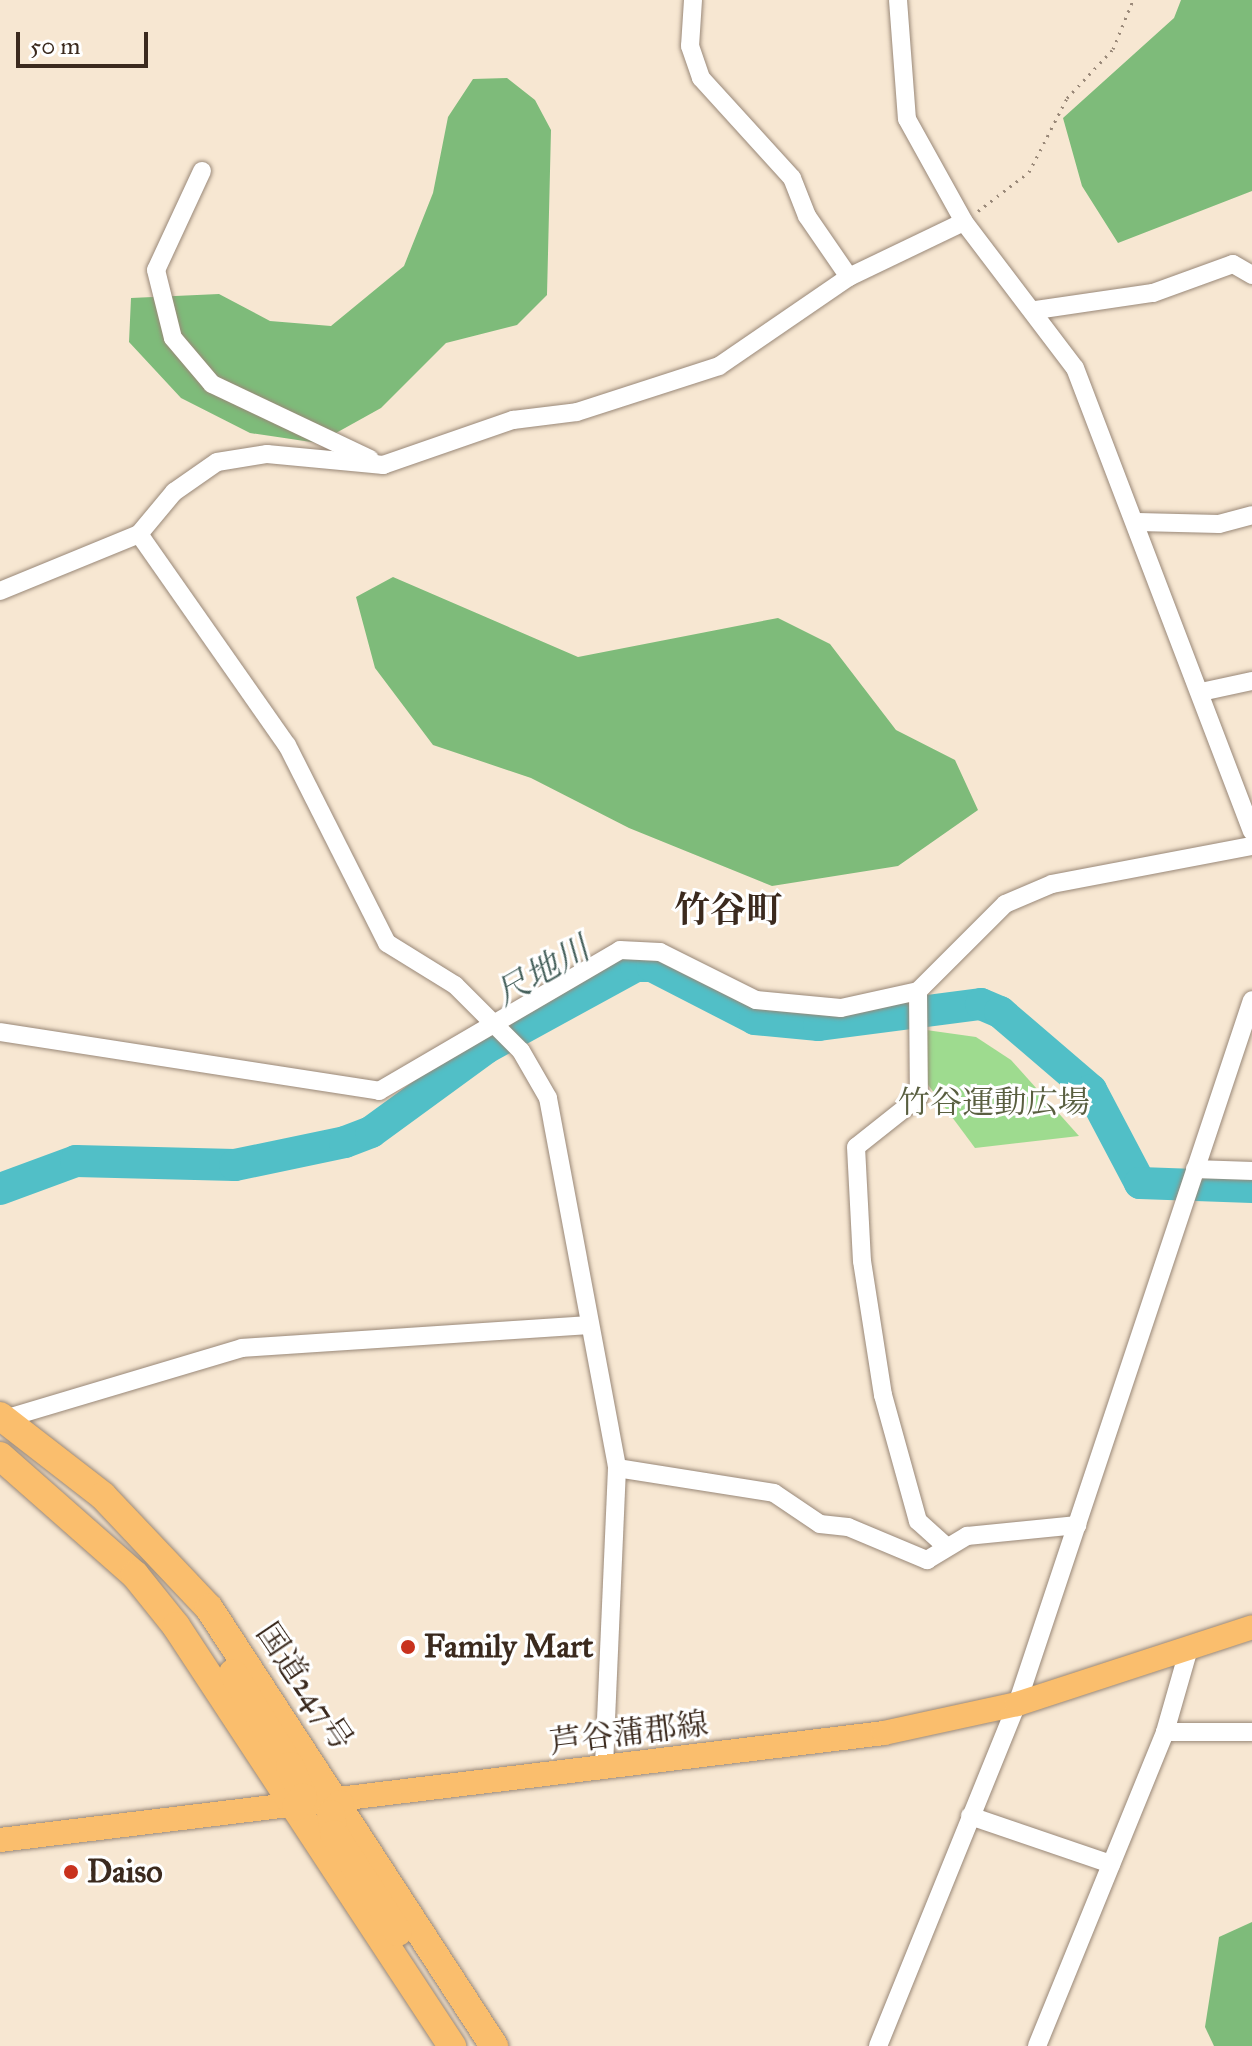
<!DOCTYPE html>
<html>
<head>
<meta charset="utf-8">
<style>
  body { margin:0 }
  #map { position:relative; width:1252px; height:2046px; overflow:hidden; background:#f7e7d2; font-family:"IM FELL Great Primer","Noto Serif JP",serif }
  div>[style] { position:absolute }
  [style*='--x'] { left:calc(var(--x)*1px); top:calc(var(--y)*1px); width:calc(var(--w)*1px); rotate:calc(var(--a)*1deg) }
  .green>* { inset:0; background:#9edb8f }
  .forest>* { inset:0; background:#7ebb7a }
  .river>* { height:32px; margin:-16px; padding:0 16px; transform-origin:16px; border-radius:16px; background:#51bfc7 }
  .path>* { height:3px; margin-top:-1.5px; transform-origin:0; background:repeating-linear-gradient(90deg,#998878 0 2px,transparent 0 8px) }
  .roads { filter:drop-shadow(0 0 2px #998878) drop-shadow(0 0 2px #998878) }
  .minor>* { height:18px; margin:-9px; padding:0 9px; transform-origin:9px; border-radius:9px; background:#fff }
  .major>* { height:24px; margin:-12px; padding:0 12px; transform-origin:12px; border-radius:12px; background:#fabe6d }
  .highway>* { height:28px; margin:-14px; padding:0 14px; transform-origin:14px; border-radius:14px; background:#fabe6d }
  .dots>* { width:22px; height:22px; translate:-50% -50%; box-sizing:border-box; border:4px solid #fff; border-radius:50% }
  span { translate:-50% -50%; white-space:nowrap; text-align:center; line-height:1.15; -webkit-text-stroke:6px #fff; paint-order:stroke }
  .park-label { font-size:32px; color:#595f40 }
  .poi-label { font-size:32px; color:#3b2a1e; font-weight:700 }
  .left { translate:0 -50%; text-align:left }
  .street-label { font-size:32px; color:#3b2a1e }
  .water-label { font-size:34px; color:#435e59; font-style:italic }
  .quarter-label { font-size:36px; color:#3b2a1e; font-weight:700 }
  .scale { position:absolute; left:16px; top:32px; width:132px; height:36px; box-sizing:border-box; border:4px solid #3b2a1e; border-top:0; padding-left:10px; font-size:24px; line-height:28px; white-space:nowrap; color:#3b2a1e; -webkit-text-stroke:6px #fff; paint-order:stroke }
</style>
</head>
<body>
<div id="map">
  <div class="green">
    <div style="clip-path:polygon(919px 1029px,976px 1037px,1011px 1060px,1079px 1136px,975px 1148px,926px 1082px)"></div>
  </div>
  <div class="forest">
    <div style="clip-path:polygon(1181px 0,1252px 0,1252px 191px,1118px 243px,1082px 186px,1063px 118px,1174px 18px)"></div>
    <div style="clip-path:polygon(507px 78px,535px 100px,551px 130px,547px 295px,517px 325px,446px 343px,381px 408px,318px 443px,250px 433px,181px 398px,129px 342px,131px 298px,219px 294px,270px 321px,331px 326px,404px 266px,433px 193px,448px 117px,473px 79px)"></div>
    <div style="clip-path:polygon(393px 577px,578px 657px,778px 618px,830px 644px,896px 730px,955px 760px,978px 810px,898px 866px,772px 886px,629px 828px,531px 778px,433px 745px,375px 668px,356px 597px)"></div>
    <div style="clip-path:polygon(1252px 1922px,1252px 2046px,1214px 2046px,1205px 2027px,1219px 1937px)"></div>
  </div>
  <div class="river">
    <div style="--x:0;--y:1189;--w:81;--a:-20.2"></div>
    <div style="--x:76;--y:1161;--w:159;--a:1.4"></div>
    <div style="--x:235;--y:1165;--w:112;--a:-11.8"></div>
    <div style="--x:345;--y:1142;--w:28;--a:-21"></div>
    <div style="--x:371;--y:1132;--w:142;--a:-36.1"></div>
    <div style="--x:486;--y:1048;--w:171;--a:-28.7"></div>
    <div style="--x:636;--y:966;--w:16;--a:0"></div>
    <div style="--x:652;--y:966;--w:116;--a:27.2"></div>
    <div style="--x:755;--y:1019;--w:64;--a:5.4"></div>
    <div style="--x:819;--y:1025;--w:163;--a:-7.4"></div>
    <div style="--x:981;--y:1004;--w:21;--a:23"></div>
    <div style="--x:1000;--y:1012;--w:120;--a:40.6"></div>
    <div style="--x:1091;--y:1090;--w:105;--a:62.2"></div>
    <div style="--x:1140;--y:1183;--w:112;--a:2"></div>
  </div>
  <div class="path">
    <div style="--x:978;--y:211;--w:64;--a:-37.4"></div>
    <div style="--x:1029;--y:172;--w:83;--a:-62.8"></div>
    <div style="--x:1067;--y:98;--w:67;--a:-46.8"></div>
    <div style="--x:1113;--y:49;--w:53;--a:-67.8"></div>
  </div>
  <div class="roads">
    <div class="minor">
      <div style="--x:693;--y:0;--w:46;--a:93.7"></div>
      <div style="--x:690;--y:46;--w:34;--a:71"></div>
      <div style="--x:701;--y:78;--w:135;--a:47.7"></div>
      <div style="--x:792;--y:178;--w:41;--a:68.5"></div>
      <div style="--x:807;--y:216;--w:74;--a:55.5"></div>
      <div style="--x:898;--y:0;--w:119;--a:85.7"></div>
      <div style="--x:907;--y:119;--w:118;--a:61"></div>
      <div style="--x:964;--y:222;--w:183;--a:52.8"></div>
      <div style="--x:1075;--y:368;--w:496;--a:69.1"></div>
      <div style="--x:202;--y:171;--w:109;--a:114.9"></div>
      <div style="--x:156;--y:270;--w:70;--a:76"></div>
      <div style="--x:173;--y:338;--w:60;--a:49.7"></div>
      <div style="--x:212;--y:384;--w:175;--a:25.4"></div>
      <div style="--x:1036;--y:310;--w:118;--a:-8.3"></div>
      <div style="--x:1153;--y:293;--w:85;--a:-19.9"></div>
      <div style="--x:1233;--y:264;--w:22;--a:30"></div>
      <div style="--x:1138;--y:522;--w:81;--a:1.4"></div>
      <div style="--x:1219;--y:524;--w:34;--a:-15"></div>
      <div style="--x:139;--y:534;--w:258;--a:55"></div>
      <div style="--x:287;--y:745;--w:222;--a:63.2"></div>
      <div style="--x:387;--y:943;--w:80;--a:31.7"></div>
      <div style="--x:455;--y:985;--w:93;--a:45"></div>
      <div style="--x:521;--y:1051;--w:54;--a:60.1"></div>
      <div style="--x:548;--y:1098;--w:376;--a:79.4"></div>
      <div style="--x:617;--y:1468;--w:302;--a:92.5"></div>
      <div style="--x:0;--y:591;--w:150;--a:-22.3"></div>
      <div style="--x:139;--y:534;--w:55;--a:-50.2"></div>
      <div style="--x:174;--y:492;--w:52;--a:-34.9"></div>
      <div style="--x:217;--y:462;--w:51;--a:-9.1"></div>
      <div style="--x:267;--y:454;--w:117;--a:5.4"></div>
      <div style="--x:383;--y:465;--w:138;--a:-19.1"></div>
      <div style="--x:513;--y:420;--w:64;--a:-7.1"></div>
      <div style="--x:577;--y:412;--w:149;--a:-17.9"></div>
      <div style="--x:719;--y:366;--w:158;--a:-34.4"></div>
      <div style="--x:849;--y:277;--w:127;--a:-25.6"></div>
      <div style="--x:1201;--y:692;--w:52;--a:-12.2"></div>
      <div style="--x:918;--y:991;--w:106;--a:89.5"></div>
      <div style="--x:919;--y:1097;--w:80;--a:141.6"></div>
      <div style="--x:856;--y:1147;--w:114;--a:87"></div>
      <div style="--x:862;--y:1261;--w:136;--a:81.1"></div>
      <div style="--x:883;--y:1395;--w:131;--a:74.5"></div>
      <div style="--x:918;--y:1521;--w:38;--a:42"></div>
      <div style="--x:0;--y:1032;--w:384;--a:8.8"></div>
      <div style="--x:379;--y:1091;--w:279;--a:-30.3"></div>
      <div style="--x:620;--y:950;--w:40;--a:2.9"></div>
      <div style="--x:660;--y:952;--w:107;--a:26.6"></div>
      <div style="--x:756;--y:1000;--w:85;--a:5.4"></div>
      <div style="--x:841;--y:1008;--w:79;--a:-12.4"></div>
      <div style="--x:918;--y:991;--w:123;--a:-45"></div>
      <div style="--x:1005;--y:904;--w:51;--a:-23.1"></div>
      <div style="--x:1052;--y:884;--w:204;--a:-10.8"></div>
      <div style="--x:1195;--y:1169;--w:57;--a:2"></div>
      <div style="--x:4;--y:1419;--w:248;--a:-16.6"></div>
      <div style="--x:242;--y:1348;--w:347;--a:-3.8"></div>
      <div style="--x:617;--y:1468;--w:159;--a:9"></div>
      <div style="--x:774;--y:1493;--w:55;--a:34"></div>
      <div style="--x:820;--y:1524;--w:28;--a:6"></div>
      <div style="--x:848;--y:1527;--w:86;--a:22.7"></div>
      <div style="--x:927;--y:1560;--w:47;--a:-31"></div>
      <div style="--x:967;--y:1536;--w:111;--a:-5.7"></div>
      <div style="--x:1165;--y:1732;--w:87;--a:0"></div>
      <div style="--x:970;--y:1816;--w:149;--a:18.8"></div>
      <div style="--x:878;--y:2046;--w:369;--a:-67.9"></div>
      <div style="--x:1017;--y:1704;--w:742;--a:-71.54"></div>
      <div style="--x:1037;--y:2046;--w:339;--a:-67.8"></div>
      <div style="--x:1165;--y:1732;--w:83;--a:-74"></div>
    </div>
    <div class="major">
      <div style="--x:0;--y:1840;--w:890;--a:-6.9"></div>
      <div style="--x:884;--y:1733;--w:136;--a:-12.3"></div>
      <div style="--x:1017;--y:1704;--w:247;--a:-18.1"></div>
    </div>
    <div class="highway">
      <div style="--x:0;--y:1416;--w:130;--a:37.8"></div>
      <div style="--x:103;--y:1496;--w:154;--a:46.6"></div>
      <div style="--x:209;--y:1608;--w:523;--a:56.95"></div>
      <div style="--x:0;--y:1456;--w:180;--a:41.4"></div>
      <div style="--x:135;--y:1575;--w:65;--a:51.2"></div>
      <div style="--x:176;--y:1626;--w:503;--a:56.69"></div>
      <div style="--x:233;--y:1673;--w:109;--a:58.5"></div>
      <div style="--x:290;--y:1766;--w:34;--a:67"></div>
      <div style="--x:303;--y:1797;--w:12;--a:125"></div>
      <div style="--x:340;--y:1804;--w:13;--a:132"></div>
      <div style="--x:331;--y:1814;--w:20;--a:81"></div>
      <div style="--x:334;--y:1834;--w:117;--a:56.9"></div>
    </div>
  </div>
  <div class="dots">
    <div style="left:408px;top:1647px;background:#c8321e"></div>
    <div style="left:71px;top:1872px;background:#c8321e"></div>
  </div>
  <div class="park-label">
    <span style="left:994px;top:1103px">竹谷運動広場</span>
  </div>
  <div class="poi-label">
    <span class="left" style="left:424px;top:1647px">Family Mart</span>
    <span class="left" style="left:87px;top:1872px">Daiso</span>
  </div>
  <div class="street-label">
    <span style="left:304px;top:1687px;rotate:56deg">国道247号</span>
    <span style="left:629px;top:1734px;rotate:-7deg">芦谷蒲郡線</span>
  </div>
  <div class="water-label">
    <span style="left:542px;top:971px;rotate:-30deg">尺地川</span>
  </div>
  <div class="quarter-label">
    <span style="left:728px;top:911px">竹谷町</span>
  </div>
  <div class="scale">50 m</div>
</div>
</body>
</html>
